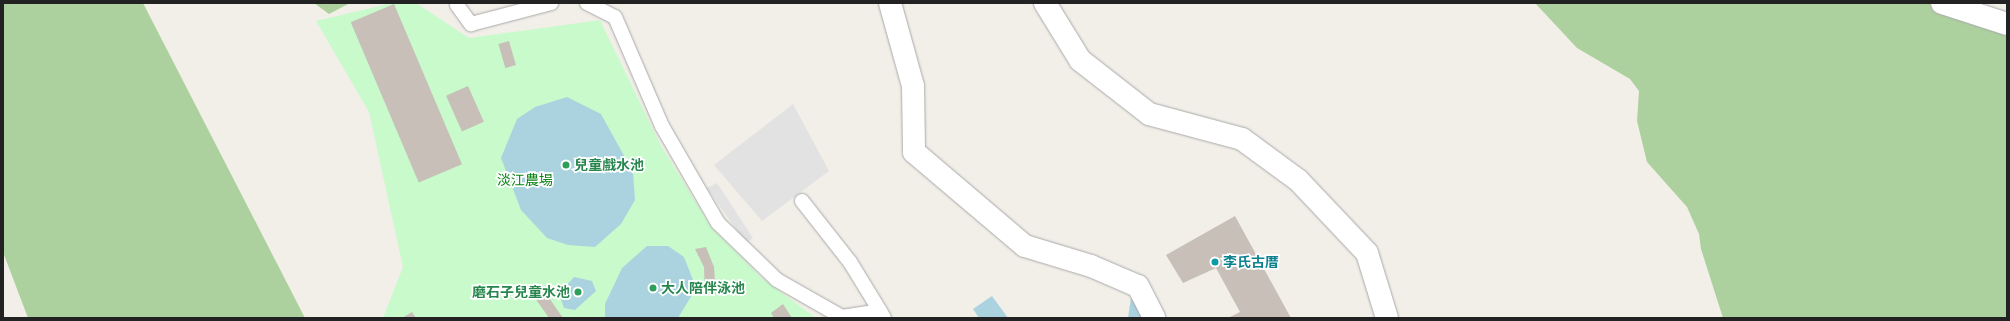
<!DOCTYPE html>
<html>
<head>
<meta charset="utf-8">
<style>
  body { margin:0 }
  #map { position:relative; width:2010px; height:321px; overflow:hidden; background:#f2efe9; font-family:Montserrat,"Noto Sans TC",sans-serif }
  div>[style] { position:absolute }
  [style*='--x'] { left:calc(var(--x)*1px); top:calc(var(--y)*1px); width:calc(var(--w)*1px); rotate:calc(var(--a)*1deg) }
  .forest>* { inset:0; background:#add19e }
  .park>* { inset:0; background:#c8facc }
  .parking>* { inset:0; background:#e2e2e2 }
  .water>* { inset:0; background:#aad3df }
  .building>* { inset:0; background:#c7bfb8; transform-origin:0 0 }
  .roads { filter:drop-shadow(0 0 1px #a9a9a9) drop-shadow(0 0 1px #a9a9a9) }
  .lane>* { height:14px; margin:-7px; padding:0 7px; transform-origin:7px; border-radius:7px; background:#fff }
  .street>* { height:22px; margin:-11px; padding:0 11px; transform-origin:11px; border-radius:11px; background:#fff }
  .dots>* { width:11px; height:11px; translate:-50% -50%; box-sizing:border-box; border:2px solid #fff; border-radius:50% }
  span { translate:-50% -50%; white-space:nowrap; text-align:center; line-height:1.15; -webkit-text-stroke:3.5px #fff; paint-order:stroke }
  .leisure-label { font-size:14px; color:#27864d; font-weight:700 }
  .left { translate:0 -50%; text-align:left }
  .right { translate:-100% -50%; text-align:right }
  .park-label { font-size:14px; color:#0c8416 }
  .culture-label { font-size:14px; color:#0d838f; font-weight:700 }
  .frame { position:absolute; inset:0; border:4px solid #222; pointer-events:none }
</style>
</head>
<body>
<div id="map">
  <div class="forest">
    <div style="clip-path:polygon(3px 3px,143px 3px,305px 318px,28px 318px,3px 252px)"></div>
    <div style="clip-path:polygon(314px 3px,350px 3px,329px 14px)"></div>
    <div style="clip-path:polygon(1535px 3px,1959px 3px,2007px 21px,2007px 318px,1723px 318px,1701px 249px,1699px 234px,1687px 207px,1647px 162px,1637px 121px,1639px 91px,1630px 79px,1577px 48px)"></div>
  </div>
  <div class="park">
    <div style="clip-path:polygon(392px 3px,416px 3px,469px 38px,600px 20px,660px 144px,711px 227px,763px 279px,816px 318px,383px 318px,403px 267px,369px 112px,316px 21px)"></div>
  </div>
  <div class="parking">
    <div style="clip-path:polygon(793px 104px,829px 171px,762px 221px,714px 165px)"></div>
    <div style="clip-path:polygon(717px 183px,753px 238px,746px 243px,707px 188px)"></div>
  </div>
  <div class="water">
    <div style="clip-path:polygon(567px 97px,601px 114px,633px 172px,635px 200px,621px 224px,595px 247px,568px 245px,547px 238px,521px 210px,501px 158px,517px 119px,535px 107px)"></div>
    <div style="clip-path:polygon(647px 246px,668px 246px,684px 257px,693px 280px,692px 295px,678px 318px,605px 318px,605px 304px,622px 268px)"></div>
    <div style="clip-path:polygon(574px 277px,592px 281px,596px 291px,575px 310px,564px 308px,559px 294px)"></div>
    <div style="clip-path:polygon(992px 296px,1008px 318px,979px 318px,973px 309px)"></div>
    <div style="clip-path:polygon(1131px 298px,1143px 318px,1128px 318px)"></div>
  </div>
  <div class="building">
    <div style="left:394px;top:4px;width:174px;height:47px;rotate:67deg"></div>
    <div style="left:509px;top:41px;width:25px;height:11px;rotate:74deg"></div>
    <div style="left:468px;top:86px;width:39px;height:24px;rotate:66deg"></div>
    <div style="clip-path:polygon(1235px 216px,1291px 318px,1228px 318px,1240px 312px,1216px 268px,1183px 283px,1166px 255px)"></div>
    <div style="clip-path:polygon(706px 247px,714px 267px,716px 294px,705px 293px,704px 267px,695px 249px)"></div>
    <div style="clip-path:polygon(545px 292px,563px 318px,549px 318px,535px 298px)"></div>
    <div style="clip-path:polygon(783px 304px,792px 318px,774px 318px,771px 313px)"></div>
    <div style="clip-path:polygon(412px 312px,416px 318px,402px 318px)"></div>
  </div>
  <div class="roads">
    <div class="lane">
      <div style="--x:587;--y:3;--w:31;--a:27"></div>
      <div style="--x:615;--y:17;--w:119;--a:66.7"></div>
      <div style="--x:662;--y:126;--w:112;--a:60"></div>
      <div style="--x:718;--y:223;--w:82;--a:44"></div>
      <div style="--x:777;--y:280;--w:75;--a:29.6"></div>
      <div style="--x:842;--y:317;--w:38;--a:-9"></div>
      <div style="--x:880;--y:311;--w:8;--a:60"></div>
      <div style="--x:457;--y:5;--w:24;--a:54"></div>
      <div style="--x:471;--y:24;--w:83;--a:-14.7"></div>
      <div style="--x:802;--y:201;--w:78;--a:51.8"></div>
      <div style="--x:850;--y:262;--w:57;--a:58.5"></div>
    </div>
    <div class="street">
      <div style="--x:890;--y:3;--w:86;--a:74.5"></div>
      <div style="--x:913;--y:86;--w:66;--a:89.1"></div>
      <div style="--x:914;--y:152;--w:145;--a:40.3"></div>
      <div style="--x:1025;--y:246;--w:69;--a:16.9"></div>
      <div style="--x:1091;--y:266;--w:51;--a:23.1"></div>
      <div style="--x:1138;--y:286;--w:36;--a:63"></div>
      <div style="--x:1045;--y:3;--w:67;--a:58.4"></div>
      <div style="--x:1080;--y:60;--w:88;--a:38"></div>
      <div style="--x:1149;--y:114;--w:96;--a:15"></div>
      <div style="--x:1242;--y:139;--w:69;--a:36.2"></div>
      <div style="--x:1298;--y:180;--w:100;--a:46.6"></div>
      <div style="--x:1367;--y:253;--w:68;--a:72.9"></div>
      <div style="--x:1942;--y:3;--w:68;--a:17.9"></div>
    </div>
  </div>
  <div class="dots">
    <div style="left:566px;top:165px;background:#2e9e5b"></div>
    <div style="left:1215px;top:262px;background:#0f9aa8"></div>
    <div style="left:653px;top:288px;background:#2e9e5b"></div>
    <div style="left:578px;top:292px;background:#2e9e5b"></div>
  </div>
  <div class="leisure-label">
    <span class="left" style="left:574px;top:165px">兒童戲水池</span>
    <span class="left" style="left:661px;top:288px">大人陪伴泳池</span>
    <span class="right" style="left:570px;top:292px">磨石子兒童水池</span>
  </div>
  <div class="park-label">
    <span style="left:525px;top:180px">淡江農場</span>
  </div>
  <div class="culture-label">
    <span class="left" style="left:1223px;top:262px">李氏古厝</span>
  </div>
  <div class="frame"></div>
</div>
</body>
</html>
